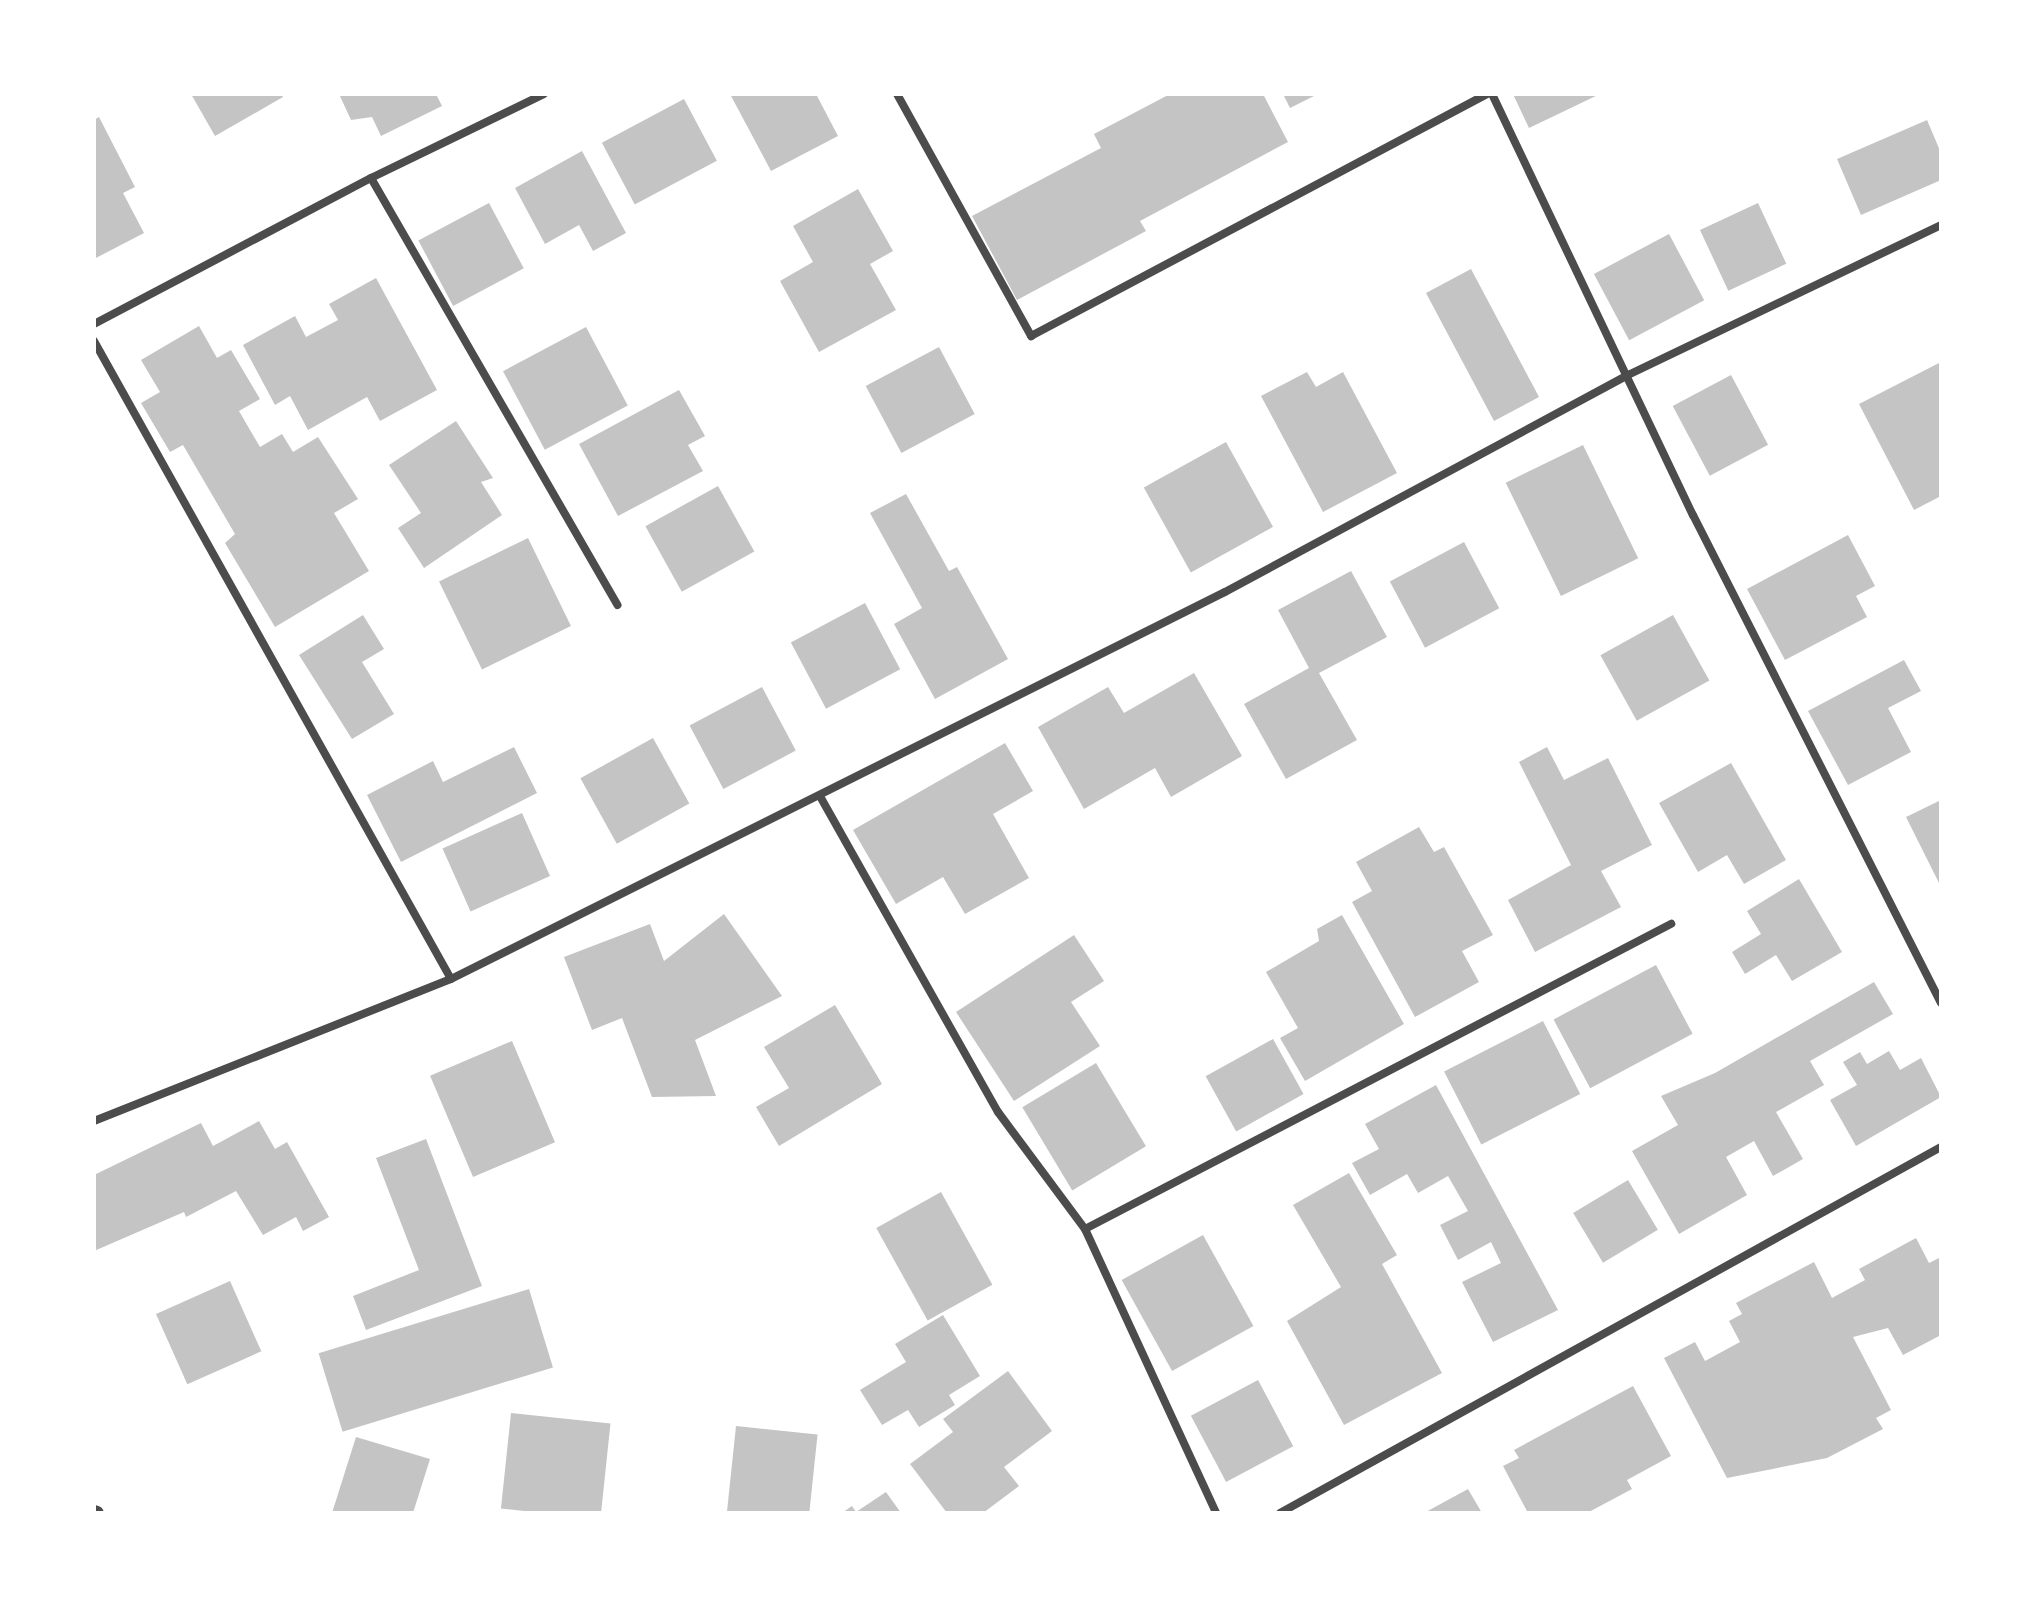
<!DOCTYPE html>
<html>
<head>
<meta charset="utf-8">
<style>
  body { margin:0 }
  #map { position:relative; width:2035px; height:1607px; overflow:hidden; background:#fff; font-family:"Noto Sans",sans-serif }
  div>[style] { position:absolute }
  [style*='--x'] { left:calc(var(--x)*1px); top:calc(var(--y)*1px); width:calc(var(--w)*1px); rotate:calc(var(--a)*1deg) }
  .building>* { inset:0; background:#c4c4c4; transform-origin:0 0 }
  .minor>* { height:8px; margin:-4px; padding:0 4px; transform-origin:4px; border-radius:4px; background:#4c4c4c }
  .tertiary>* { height:14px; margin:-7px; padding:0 7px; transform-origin:7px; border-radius:7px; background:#4c4c4c }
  span { translate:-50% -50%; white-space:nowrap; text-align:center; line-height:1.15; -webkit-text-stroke:6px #fff; paint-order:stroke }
  .frame { position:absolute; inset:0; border:96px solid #fff; pointer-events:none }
</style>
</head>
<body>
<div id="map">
  <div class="building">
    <div style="clip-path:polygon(191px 94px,281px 94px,283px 97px,215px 136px)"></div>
    <div style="clip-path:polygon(339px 94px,436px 94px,442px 106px,381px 136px,372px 117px,351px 120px)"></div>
    <div style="clip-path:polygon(730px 94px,816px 94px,838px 136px,771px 171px)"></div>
    <div style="clip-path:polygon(1170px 94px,1263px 94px,1288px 142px,1140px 221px,1146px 231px,1017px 300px,972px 216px,1101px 148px,1094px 134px)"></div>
    <div style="clip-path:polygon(1283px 94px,1318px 94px,1290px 108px)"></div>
    <div style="clip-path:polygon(1513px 94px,1600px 94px,1529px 128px)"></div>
    <div style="left:684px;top:99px;width:70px;height:93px;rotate:62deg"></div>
    <div style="clip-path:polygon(99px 117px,135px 187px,123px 193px,144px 233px,94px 259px,94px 120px)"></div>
    <div style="clip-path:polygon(1927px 120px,1941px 153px,1941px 180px,1861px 215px,1837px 159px)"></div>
    <div style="clip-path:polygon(582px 151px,626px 233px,593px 251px,579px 225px,545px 244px,515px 188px)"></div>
    <div style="clip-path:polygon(858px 189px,893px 251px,870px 264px,896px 310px,819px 352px,780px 281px,813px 262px,793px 226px)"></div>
    <div style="left:489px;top:203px;width:74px;height:80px;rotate:62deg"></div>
    <div style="left:1758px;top:203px;width:67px;height:64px;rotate:65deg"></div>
    <div style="left:1669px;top:234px;width:75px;height:85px;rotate:62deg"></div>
    <div style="left:1471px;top:269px;width:145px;height:51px;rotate:62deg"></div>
    <div style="clip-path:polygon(376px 278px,437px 390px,380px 421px,367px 397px,308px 430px,290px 396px,275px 405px,243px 345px,295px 316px,306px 337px,338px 320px,329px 304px)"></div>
    <div style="clip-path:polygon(199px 326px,217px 358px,231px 350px,260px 399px,239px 411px,260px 447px,282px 434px,293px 452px,318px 437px,358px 499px,334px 513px,369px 571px,275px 627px,225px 543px,235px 534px,183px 445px,170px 452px,141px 403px,160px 392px,141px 360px)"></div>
    <div style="left:586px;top:327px;width:89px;height:94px;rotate:62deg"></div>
    <div style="left:939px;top:347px;width:76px;height:83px;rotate:62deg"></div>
    <div style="clip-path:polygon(1941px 362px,1941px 496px,1914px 510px,1859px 404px)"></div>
    <div style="clip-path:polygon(1307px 372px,1316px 387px,1343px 372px,1397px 473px,1323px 512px,1261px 396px)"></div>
    <div style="left:1731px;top:375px;width:79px;height:66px;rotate:62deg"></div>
    <div style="clip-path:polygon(679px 390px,705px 436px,688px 445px,703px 471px,618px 516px,579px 444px)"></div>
    <div style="clip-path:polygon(456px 421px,493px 478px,481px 482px,502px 515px,424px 568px,398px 528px,421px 513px,389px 465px)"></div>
    <div style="left:1226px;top:442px;width:97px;height:94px;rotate:61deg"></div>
    <div style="left:1583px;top:445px;width:126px;height:86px;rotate:64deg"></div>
    <div style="left:718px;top:486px;width:75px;height:83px;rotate:61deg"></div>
    <div style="clip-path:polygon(906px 494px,949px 571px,957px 567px,1008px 659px,935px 699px,894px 624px,922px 608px,870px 513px)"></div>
    <div style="clip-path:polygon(1848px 535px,1875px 586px,1856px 596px,1867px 617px,1785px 660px,1747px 589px)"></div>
    <div style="left:528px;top:538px;width:98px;height:99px;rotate:64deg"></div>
    <div style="left:1464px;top:542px;width:75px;height:84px;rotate:62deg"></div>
    <div style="clip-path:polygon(1351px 571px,1387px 637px,1319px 673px,1357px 740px,1286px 779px,1244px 704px,1309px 668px,1278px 610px)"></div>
    <div style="left:865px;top:603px;width:75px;height:84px;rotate:62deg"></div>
    <div style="clip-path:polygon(363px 615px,384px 649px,362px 662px,394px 714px,352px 739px,299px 655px)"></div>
    <div style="left:1673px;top:615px;width:75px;height:83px;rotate:61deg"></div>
    <div style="clip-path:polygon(1904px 660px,1921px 691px,1888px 708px,1911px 752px,1848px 785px,1808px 711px)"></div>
    <div style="clip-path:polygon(1194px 673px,1242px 756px,1171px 797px,1155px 768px,1084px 809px,1038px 727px,1108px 687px,1124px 713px)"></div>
    <div style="left:762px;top:687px;width:72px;height:82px;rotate:62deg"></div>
    <div style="left:653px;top:738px;width:75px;height:83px;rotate:61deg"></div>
    <div style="clip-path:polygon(1005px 743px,1033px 791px,993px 814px,1029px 878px,965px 914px,943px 877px,896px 904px,853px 830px)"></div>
    <div style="clip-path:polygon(514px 747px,537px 793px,401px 862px,367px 795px,433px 761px,443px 782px)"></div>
    <div style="clip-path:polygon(1547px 747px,1564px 780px,1608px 758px,1652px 845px,1601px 871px,1621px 907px,1535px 952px,1508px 900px,1571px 865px,1519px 762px)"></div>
    <div style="clip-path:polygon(1731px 763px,1786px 860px,1744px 884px,1727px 855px,1698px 872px,1659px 803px)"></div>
    <div style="clip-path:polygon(1941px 800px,1941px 887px,1906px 817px)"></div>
    <div style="left:522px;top:813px;width:69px;height:87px;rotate:66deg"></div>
    <div style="clip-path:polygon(1419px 827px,1434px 852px,1444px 847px,1493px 935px,1462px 951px,1479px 982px,1415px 1017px,1352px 902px,1372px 891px,1356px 862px)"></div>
    <div style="clip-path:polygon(1799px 879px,1842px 952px,1792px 981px,1776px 955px,1745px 974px,1732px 952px,1761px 934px,1747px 911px)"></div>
    <div style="clip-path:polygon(724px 914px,782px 996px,695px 1040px,716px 1096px,652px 1097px,622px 1018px,592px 1030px,564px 957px,650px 924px,664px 961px)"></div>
    <div style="clip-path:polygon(1342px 915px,1404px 1024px,1305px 1081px,1280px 1038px,1298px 1028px,1266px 972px,1319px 941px,1317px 929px)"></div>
    <div style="clip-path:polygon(1074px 935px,1104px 981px,1071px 1002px,1100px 1046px,1014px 1101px,956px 1012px)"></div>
    <div style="left:1656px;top:965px;width:78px;height:116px;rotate:62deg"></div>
    <div style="clip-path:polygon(1874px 982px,1893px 1014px,1810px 1061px,1824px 1085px,1776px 1112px,1803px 1159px,1773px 1176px,1754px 1141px,1726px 1157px,1747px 1195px,1679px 1234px,1632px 1151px,1678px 1125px,1661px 1096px,1715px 1073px)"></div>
    <div style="clip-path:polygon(835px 1005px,882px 1084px,779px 1146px,756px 1107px,789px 1088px,764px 1047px)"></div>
    <div style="left:1543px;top:1021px;width:82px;height:111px;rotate:63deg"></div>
    <div style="left:1273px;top:1039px;width:63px;height:77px;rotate:61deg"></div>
    <div style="left:512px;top:1041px;width:110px;height:89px;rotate:67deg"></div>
    <div style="clip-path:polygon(1889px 1051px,1900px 1070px,1921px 1058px,1941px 1097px,1856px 1146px,1830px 1100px,1857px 1085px,1843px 1062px,1860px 1052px,1867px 1064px)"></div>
    <div style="left:1096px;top:1063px;width:97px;height:86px;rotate:59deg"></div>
    <div style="clip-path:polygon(1436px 1085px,1558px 1310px,1493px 1342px,1462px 1282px,1501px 1263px,1491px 1242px,1458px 1260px,1440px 1225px,1468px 1211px,1448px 1176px,1418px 1193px,1407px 1174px,1370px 1195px,1352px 1163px,1379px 1149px,1365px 1124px)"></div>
    <div style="clip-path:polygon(259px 1121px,275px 1149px,287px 1142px,329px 1217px,303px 1231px,296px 1217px,263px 1235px,236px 1191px,186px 1217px,184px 1212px,94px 1251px,94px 1175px,201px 1123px,213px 1146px)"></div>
    <div style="clip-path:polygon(426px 1139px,482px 1286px,366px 1330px,353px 1296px,419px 1270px,376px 1158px)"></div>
    <div style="clip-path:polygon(1349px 1173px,1397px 1255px,1382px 1264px,1442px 1373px,1344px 1425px,1287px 1321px,1341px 1287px,1293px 1205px)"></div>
    <div style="left:1628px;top:1180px;width:58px;height:64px;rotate:59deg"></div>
    <div style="left:941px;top:1192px;width:106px;height:74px;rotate:61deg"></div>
    <div style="left:1203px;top:1235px;width:104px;height:93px;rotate:61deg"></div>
    <div style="clip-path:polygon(1916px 1238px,1929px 1263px,1941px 1257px,1941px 1335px,1903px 1355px,1888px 1328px,1853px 1337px,1891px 1410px,1876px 1418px,1883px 1429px,1827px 1458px,1727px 1478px,1664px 1358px,1695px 1342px,1705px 1361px,1740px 1342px,1729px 1321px,1742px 1314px,1736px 1303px,1814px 1262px,1832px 1298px,1865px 1280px,1859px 1269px)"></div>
    <div style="left:230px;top:1281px;width:77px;height:81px;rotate:66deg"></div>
    <div style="left:529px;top:1289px;width:82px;height:220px;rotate:73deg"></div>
    <div style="clip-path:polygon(943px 1315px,980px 1376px,949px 1395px,955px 1405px,919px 1427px,908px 1410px,882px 1425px,860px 1390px,906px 1362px,895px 1344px)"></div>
    <div style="clip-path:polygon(1008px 1371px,1052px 1431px,1004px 1467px,1019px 1486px,983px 1513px,947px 1513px,910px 1464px,953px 1432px,943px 1419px)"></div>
    <div style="left:1258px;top:1380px;width:75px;height:76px;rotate:62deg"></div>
    <div style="clip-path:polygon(1633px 1386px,1671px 1456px,1627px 1480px,1632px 1489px,1587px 1513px,1528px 1513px,1503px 1466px,1519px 1458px,1514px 1450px)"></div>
    <div style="left:511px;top:1413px;width:100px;height:96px;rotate:6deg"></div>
    <div style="left:736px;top:1426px;width:82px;height:87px;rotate:6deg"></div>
    <div style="clip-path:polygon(356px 1437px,430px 1459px,413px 1513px,332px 1513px)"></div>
    <div style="clip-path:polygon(1468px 1489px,1482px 1513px,1424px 1513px)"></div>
    <div style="clip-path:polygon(886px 1492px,901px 1513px,842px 1513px,852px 1506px,856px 1512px)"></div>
  </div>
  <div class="minor">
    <div style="--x:897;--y:94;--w:277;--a:61"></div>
    <div style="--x:1031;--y:336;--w:516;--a:-27.95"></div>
    <div style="--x:1492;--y:94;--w:467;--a:64.5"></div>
    <div style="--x:1693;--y:515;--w:547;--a:63.06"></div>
    <div style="--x:371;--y:178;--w:493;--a:60"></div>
    <div style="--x:94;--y:324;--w:313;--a:-27.8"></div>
    <div style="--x:371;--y:178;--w:192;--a:-25.9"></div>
    <div style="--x:94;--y:341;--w:731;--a:60.77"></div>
    <div style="--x:821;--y:798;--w:360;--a:60.6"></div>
    <div style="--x:998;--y:1112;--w:146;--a:53.4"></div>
    <div style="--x:1085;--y:1229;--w:313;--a:65.2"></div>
    <div style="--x:94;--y:1121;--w:384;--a:-21.7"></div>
    <div style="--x:451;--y:979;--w:865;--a:-26.57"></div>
    <div style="--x:1225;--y:592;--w:458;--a:-28.3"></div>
    <div style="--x:1628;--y:375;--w:347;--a:-25.6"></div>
    <div style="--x:1085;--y:1229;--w:661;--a:-27.5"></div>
    <div style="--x:1280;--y:1513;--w:756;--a:-28.97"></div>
  </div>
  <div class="tertiary">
    <div style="--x:94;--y:1512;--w:3;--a:18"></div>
  </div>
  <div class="frame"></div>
</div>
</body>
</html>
